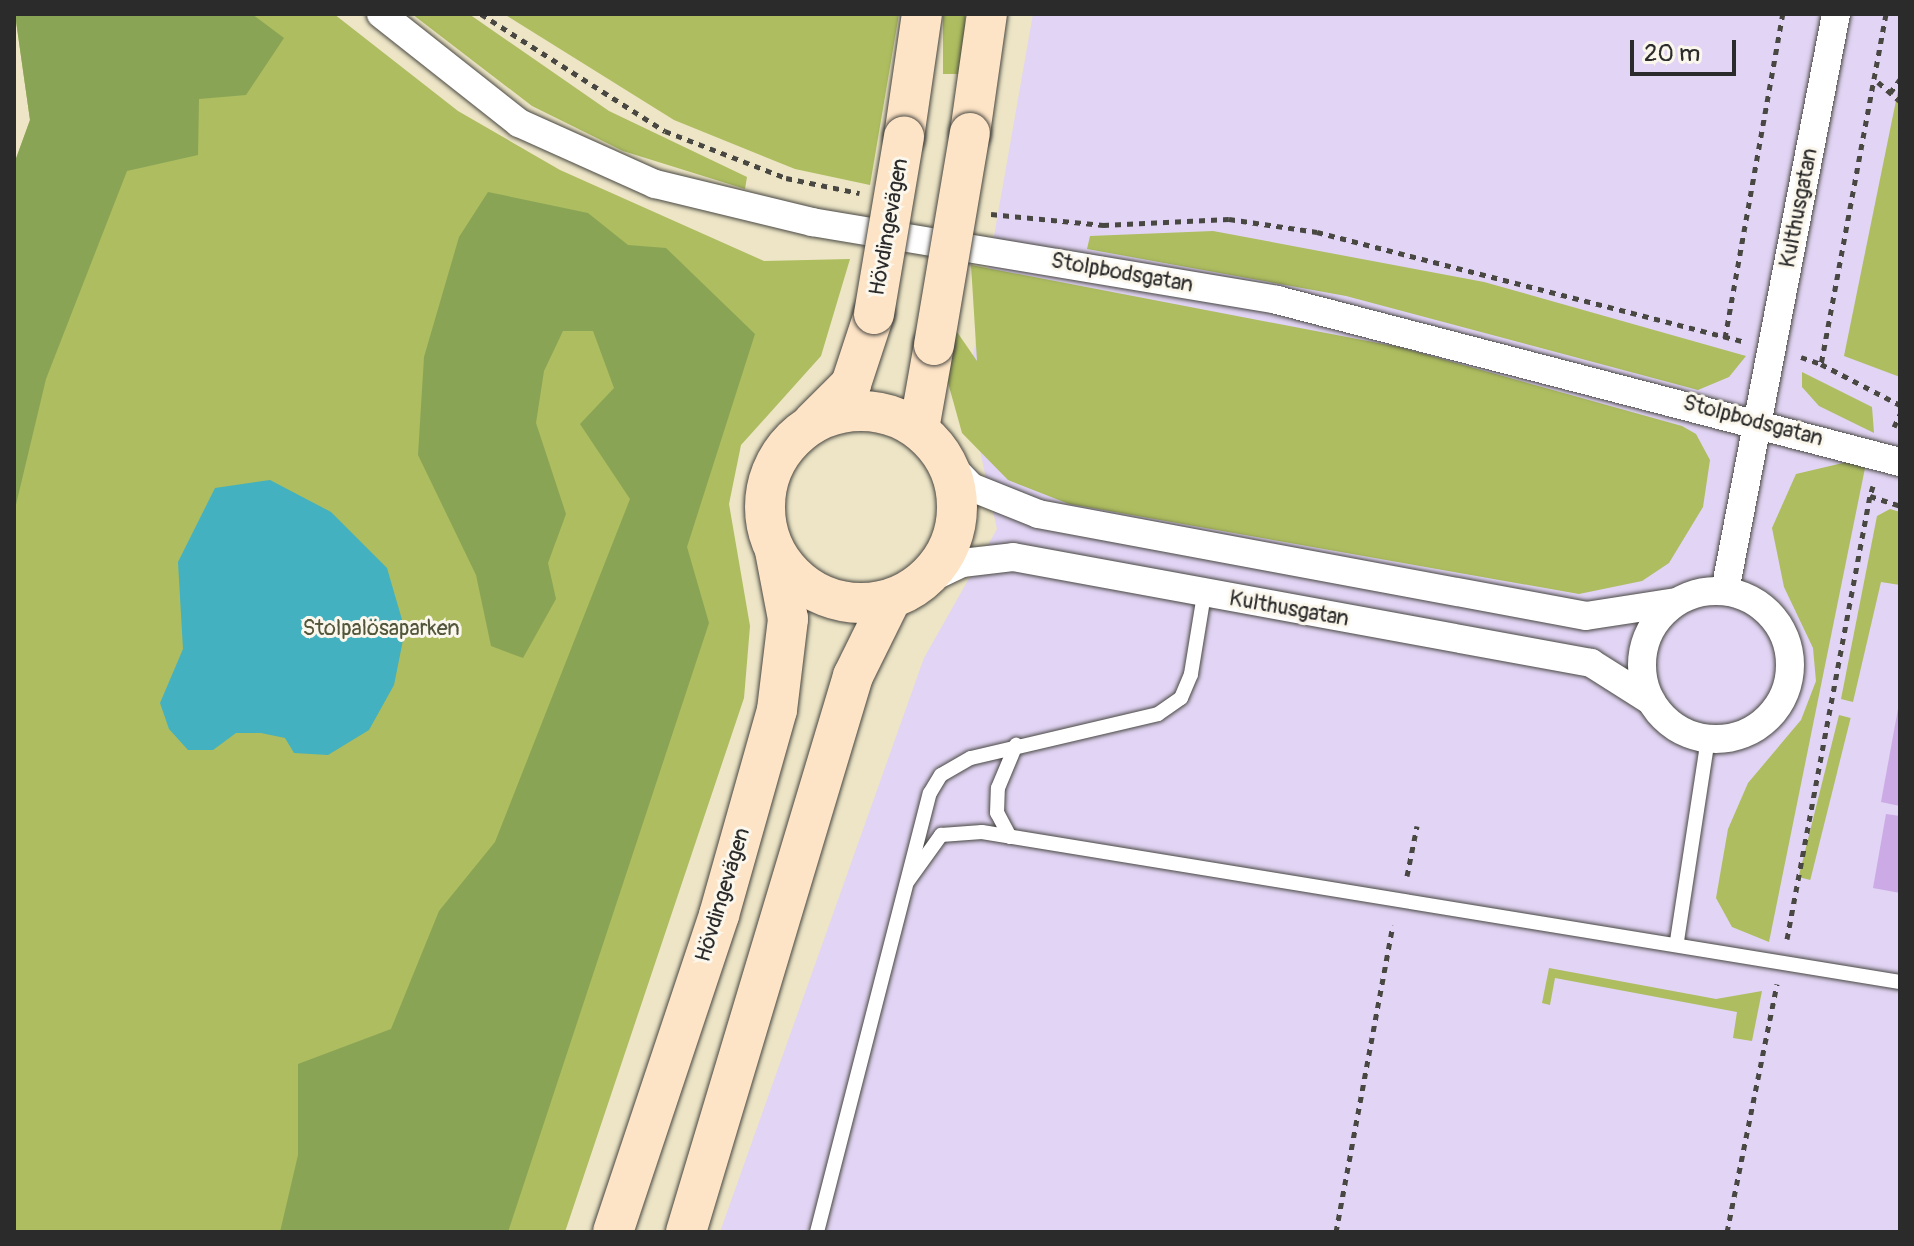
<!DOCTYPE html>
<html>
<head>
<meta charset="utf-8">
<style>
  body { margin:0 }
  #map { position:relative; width:1914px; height:1246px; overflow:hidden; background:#ede5c6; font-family:Pangolin,sans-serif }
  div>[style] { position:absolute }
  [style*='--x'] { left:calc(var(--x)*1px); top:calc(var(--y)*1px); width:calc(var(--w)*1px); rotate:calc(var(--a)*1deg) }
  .built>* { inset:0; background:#e1d4f4 }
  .green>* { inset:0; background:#adbd5f; transform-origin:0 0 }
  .forest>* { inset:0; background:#8aa456 }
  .water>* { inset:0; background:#43b1bf }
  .building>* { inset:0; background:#cbaae5 }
  .path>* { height:5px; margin-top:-2.5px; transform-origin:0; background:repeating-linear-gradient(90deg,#484742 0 6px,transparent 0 12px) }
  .roads { filter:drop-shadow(0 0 2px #484742) drop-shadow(0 0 2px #484742) }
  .lane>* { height:14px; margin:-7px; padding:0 7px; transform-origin:7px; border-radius:7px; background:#fff }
  .street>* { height:28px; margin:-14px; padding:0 14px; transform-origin:14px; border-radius:14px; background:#fff }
  .street>.ring { margin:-14px; padding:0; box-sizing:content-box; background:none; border:28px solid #fff; border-radius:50% }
  .secondary>* { height:40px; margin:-20px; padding:0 20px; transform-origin:20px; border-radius:20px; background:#fee4c6 }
  .secondary>.ring { margin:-20px; padding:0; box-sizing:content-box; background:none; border:40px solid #fee4c6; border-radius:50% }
  .bridges { filter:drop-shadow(0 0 2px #484742) drop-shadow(0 0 2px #484742) }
  .secondary-bridge>* { height:40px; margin:-20px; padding:0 20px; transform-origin:20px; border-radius:20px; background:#fee4c6 }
  span { translate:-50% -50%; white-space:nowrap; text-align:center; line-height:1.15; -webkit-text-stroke:6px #fbf7ec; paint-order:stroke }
  .street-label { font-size:22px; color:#2b2b2b }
  .park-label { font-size:22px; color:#52573b }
  .frame { position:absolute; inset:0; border:16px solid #2b2b2b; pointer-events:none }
  .scale { position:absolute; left:1630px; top:40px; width:106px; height:36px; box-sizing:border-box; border:4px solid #2b2b2b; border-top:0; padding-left:10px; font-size:24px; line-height:28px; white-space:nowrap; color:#2b2b2b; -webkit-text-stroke:6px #fbf7ec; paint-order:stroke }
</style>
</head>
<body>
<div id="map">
  <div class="built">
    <div style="clip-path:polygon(1033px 14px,1900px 14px,1900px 1232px,720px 1232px,924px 658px,997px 529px,967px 390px)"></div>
  </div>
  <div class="green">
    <div style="clip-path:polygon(15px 14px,334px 14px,458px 111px,560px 170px,764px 261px,850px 259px,821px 356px,741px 445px,729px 504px,750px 626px,744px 698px,565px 1232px,14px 1232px,14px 164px,30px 120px)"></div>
    <div style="clip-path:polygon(412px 14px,469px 14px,609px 111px,747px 177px,745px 189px,623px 151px,532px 106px)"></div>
    <div style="clip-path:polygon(504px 14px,899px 14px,870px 185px,795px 169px,674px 120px)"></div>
    <div style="left:943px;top:14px;width:22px;height:60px"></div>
    <div style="clip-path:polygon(1900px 81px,1900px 377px,1844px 356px)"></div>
    <div style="clip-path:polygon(1213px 231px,1484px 282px,1746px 356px,1729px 377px,1698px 390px,1346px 296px,1087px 249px,1090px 236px)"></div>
    <div style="clip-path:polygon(971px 265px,1399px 347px,1682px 426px,1696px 434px,1710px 460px,1703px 507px,1669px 563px,1642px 581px,1579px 594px,1069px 504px,1008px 480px,962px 433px,947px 379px,955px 329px,977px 361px)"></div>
    <div style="clip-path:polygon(1802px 372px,1872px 407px,1874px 433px,1819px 406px,1802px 387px)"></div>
    <div style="clip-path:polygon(1847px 462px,1865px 468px,1769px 942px,1732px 927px,1716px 898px,1728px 829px,1748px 783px,1801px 720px,1816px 681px,1813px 648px,1784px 587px,1772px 528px,1796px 474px)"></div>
    <div style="clip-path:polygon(1890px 509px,1900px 512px,1900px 585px,1881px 582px,1853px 702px,1841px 699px,1877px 516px)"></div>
    <div style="left:1839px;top:715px;width:12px;height:167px;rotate:14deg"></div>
    <div style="clip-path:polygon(1549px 968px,1716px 999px,1762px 991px,1752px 1041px,1733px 1038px,1737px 1012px,1555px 978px,1550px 1005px,1542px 1003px)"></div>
  </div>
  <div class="forest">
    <div style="clip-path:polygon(15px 14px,252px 14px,284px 38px,246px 95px,199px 99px,198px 155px,127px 171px,46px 379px,14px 513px,14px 164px,30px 120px)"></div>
    <div style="clip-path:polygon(488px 192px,588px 213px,628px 245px,666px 248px,755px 334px,687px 547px,709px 623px,508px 1232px,280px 1232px,298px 1155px,298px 1064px,391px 1029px,439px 911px,495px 842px,630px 499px,580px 424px,614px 388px,593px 331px,563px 331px,544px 371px,536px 423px,566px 514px,548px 563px,556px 599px,523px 658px,491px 646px,476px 575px,418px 455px,424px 357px,459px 237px)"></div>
  </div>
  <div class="water">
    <div style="clip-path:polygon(270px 480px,331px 512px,387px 568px,405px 630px,394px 685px,369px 730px,328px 755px,294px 753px,285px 738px,261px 733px,236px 733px,213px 750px,188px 750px,169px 729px,160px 703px,183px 649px,178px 562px,215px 488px)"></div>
  </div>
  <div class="building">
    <div style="clip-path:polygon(1898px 709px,1900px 709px,1900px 806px,1881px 802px)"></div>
    <div style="clip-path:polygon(1886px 814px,1900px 816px,1900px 893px,1873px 888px)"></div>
  </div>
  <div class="path">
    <div style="--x:481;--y:14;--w:218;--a:32.5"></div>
    <div style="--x:665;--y:131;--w:130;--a:21.2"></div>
    <div style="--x:786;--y:178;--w:75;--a:11.6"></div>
    <div style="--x:1886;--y:14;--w:356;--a:100.5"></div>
    <div style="--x:1821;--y:364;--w:89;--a:27.4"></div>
    <div style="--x:1878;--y:82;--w:29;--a:41"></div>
    <div style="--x:1890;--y:93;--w:17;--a:-54"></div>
    <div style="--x:991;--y:214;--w:113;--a:5.6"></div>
    <div style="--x:1103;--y:225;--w:126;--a:-2.7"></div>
    <div style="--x:1229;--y:219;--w:89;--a:8.4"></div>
    <div style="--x:1317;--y:232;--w:439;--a:14.4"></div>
    <div style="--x:1725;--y:338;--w:329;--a:-79.9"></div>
    <div style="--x:1801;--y:357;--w:21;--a:19"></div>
    <div style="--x:1894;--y:427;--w:14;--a:-65"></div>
    <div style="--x:1873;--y:486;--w:10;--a:107"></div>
    <div style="--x:1870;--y:496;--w:32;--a:18"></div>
    <div style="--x:1407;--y:876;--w:51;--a:-78.7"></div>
    <div style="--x:1787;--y:939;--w:451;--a:-79.4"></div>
    <div style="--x:1336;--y:1232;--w:312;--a:-79.5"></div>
    <div style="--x:1727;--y:1232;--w:253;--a:-78.6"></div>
  </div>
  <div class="roads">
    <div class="lane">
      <div style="--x:1010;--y:837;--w:27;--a:-118"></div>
      <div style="--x:997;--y:813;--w:25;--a:-88"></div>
      <div style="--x:998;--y:788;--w:47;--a:-67.3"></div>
      <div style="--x:908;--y:881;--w:57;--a:-54.3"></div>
      <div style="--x:941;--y:835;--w:41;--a:-4.2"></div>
      <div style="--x:982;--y:832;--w:930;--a:9.28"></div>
      <div style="--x:1677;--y:941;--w:204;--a:-81.3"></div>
      <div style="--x:817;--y:1232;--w:453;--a:-75.6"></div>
      <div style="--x:930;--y:793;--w:21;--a:-59"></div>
      <div style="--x:941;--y:775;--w:34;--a:-30"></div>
      <div style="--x:971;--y:758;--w:192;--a:-13.2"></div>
      <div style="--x:1158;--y:714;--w:28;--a:-35"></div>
      <div style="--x:1181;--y:698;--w:26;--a:-67"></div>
      <div style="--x:1191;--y:674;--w:80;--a:-80.7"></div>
    </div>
    <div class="street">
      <div style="--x:381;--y:14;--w:176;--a:38.3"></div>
      <div style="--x:519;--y:123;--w:149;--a:24.2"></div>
      <div style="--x:655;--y:184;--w:162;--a:13.6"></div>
      <div style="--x:812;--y:222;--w:471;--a:9.5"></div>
      <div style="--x:1277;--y:300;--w:644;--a:14.58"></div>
      <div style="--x:948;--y:463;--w:33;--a:46"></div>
      <div style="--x:971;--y:487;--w:72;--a:21.9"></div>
      <div style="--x:1038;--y:514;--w:557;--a:10.54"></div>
      <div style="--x:1586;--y:616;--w:91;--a:-8.8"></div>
      <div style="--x:920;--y:583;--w:47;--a:-25.5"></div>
      <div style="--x:962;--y:563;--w:51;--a:-6.7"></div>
      <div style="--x:1013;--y:557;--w:588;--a:10.39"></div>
      <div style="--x:1591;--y:663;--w:71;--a:32.3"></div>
      <div style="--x:1725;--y:591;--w:588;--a:-79.11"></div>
      <div class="ring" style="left:1642px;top:591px;width:120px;height:120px"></div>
    </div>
    <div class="secondary">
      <div style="--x:970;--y:133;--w:120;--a:-81.9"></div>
      <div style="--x:904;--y:137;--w:124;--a:-81.7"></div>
      <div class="ring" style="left:765px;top:411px;width:152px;height:152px"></div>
      <div style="--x:813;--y:422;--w:54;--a:-45"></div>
      <div style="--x:851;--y:384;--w:74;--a:-71.8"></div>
      <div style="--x:919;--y:429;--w:85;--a:-79.9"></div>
      <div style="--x:613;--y:1232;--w:334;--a:-71.5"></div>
      <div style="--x:719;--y:915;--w:213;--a:-74.2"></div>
      <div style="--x:777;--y:710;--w:92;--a:-83.1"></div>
      <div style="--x:788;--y:619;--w:69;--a:-100.8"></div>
      <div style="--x:686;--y:1232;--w:581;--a:-73.28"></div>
      <div style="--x:853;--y:676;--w:86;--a:-63.7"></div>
    </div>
  </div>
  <div class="bridges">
    <div class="secondary-bridge">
      <div style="--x:874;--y:314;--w:180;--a:-80.4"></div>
      <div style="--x:934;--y:345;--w:215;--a:-80.4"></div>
    </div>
  </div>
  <div class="street-label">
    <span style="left:1799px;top:208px;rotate:-79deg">Kulthusgatan</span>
    <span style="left:889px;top:227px;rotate:-80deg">Hövdingevägen</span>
    <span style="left:1122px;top:273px;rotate:10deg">Stolpbodsgatan</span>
    <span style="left:1753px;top:421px;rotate:15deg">Stolpbodsgatan</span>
    <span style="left:1289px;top:609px;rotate:10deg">Kulthusgatan</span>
    <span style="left:723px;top:895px;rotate:-73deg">Hövdingevägen</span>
  </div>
  <div class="park-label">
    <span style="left:381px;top:629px">Stolpalösaparken</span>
  </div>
  <div class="frame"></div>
  <div class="scale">20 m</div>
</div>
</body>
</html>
